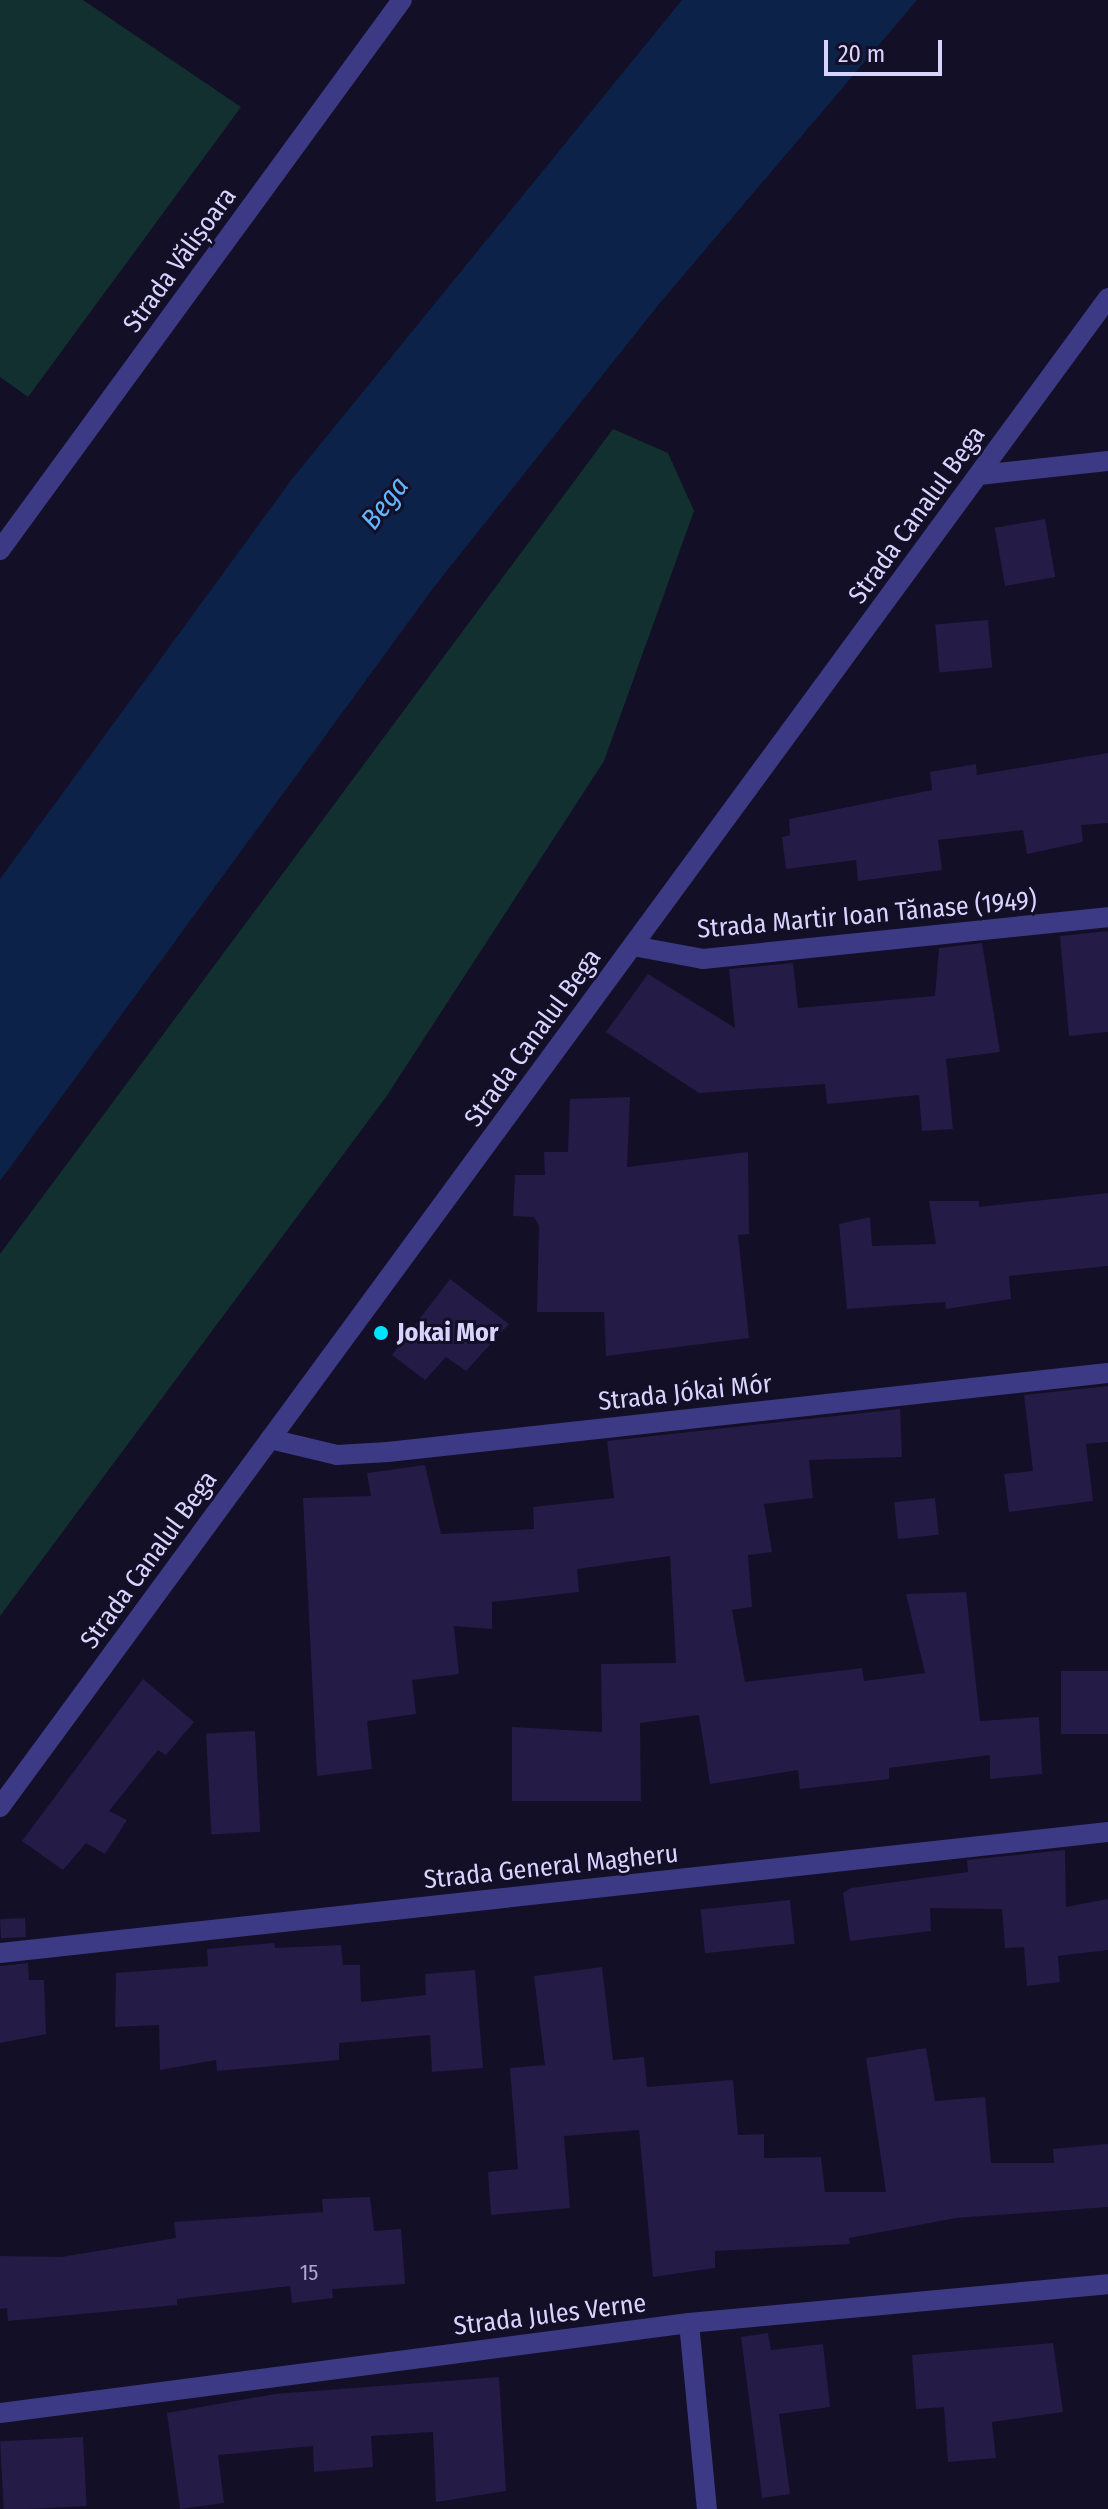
<!DOCTYPE html>
<html>
<head>
<meta charset="utf-8">
<style>
  body { margin:0 }
  #map { position:relative; width:1108px; height:2509px; overflow:hidden; background:#130f26; font-family:"Fira Sans Condensed",sans-serif }
  div>[style] { position:absolute }
  [style*='--x'] { left:calc(var(--x)*1px); top:calc(var(--y)*1px); width:calc(var(--w)*1px); rotate:calc(var(--a)*1deg) }
  .green>* { inset:0; background:#12302f }
  .water>* { inset:0; background:#0c2248 }
  .building>* { inset:0; background:#241b47; transform-origin:0 0 }
  .minor>* { height:20px; margin:-10px; padding:0 10px; transform-origin:10px; border-radius:10px; background:#3d3a85 }
  .dots>* { width:22px; height:22px; translate:-50% -50%; box-sizing:border-box; border:4px solid #130f26; border-radius:50% }
  span { translate:-50% -50%; white-space:nowrap; text-align:center; line-height:1.15; -webkit-text-stroke:6px #130f26; paint-order:stroke }
  .number-label { font-size:22px; color:#aca6d1 }
  .number-label span { -webkit-text-stroke-width:0 }
  .street-label { font-size:26px; color:#d9d4ff }
  .poi-label { font-size:26px; color:#d9d4ff; font-weight:700 }
  .left { translate:0 -50%; text-align:left }
  .water-label { font-size:28px; color:#62b6ff; font-style:italic }
  .scale { position:absolute; left:824px; top:40px; width:118px; height:36px; box-sizing:border-box; border:4px solid #d9d4ff; border-top:0; padding-left:10px; font-size:24px; line-height:28px; white-space:nowrap; color:#d9d4ff; -webkit-text-stroke:6px #130f26; paint-order:stroke }
</style>
</head>
<body>
<div id="map">
  <div class="green">
    <div style="clip-path:polygon(0 0,83px 0,241px 107px,28px 397px,0 377px)"></div>
    <div style="clip-path:polygon(613px 429px,668px 453px,694px 511px,604px 761px,386px 1097px,0 1616px,0 1254px)"></div>
  </div>
  <div class="water">
    <div style="clip-path:polygon(682px 0,917px 0,659px 304px,434px 587px,0 1181px,0 879px,292px 479px)"></div>
  </div>
  <div class="building">
    <div style="left:1045px;top:519px;width:59px;height:51px;rotate:80deg"></div>
    <div style="left:988px;top:620px;width:48px;height:53px;rotate:85deg"></div>
    <div style="clip-path:polygon(1108px 753px,1108px 823px,1081px 825px,1083px 842px,1027px 854px,1023px 830px,938px 840px,942px 870px,858px 881px,856px 860px,786px 869px,782px 837px,790px 835px,789px 819px,932px 790px,930px 772px,976px 764px,977px 775px)"></div>
    <div style="clip-path:polygon(1108px 931px,1108px 1032px,1069px 1036px,1060px 936px)"></div>
    <div style="clip-path:polygon(982px 943px,1000px 1052px,946px 1059px,953px 1129px,922px 1131px,919px 1095px,827px 1104px,825px 1084px,699px 1093px,606px 1032px,648px 974px,735px 1028px,729px 969px,793px 963px,798px 1008px,935px 996px,939px 948px)"></div>
    <div style="clip-path:polygon(630px 1097px,627px 1167px,748px 1152px,749px 1234px,738px 1235px,749px 1338px,606px 1356px,604px 1312px,537px 1312px,539px 1226px,534px 1217px,513px 1216px,515px 1175px,545px 1175px,544px 1152px,568px 1152px,570px 1099px)"></div>
    <div style="clip-path:polygon(1108px 1193px,1108px 1266px,1009px 1276px,1011px 1299px,946px 1309px,945px 1302px,847px 1309px,839px 1224px,870px 1217px,872px 1246px,936px 1244px,929px 1201px,979px 1201px,979px 1207px)"></div>
    <div style="clip-path:polygon(450px 1279px,509px 1324px,466px 1371px,446px 1357px,425px 1380px,392px 1355px)"></div>
    <div style="clip-path:polygon(1108px 1386px,1108px 1442px,1086px 1444px,1093px 1501px,1009px 1512px,1004px 1474px,1033px 1471px,1024px 1395px)"></div>
    <div style="clip-path:polygon(900px 1409px,902px 1457px,809px 1460px,813px 1498px,764px 1504px,772px 1552px,748px 1555px,752px 1607px,732px 1610px,745px 1682px,862px 1668px,864px 1681px,925px 1673px,906px 1594px,966px 1592px,980px 1721px,1039px 1717px,1042px 1774px,990px 1779px,990px 1755px,889px 1768px,889px 1779px,800px 1789px,798px 1770px,710px 1784px,699px 1715px,640px 1723px,641px 1801px,512px 1801px,512px 1727px,602px 1732px,601px 1664px,676px 1663px,670px 1556px,577px 1569px,579px 1592px,492px 1602px,492px 1629px,454px 1626px,459px 1674px,412px 1680px,416px 1714px,367px 1721px,372px 1769px,317px 1776px,303px 1498px,371px 1496px,367px 1473px,425px 1465px,441px 1534px,534px 1529px,533px 1507px,614px 1498px,607px 1441px)"></div>
    <div style="left:935px;top:1498px;width:37px;height:41px;rotate:84deg"></div>
    <div style="left:1108px;top:1671px;width:63px;height:47px;rotate:90deg"></div>
    <div style="clip-path:polygon(143px 1679px,194px 1722px,166px 1755px,158px 1750px,109px 1811px,127px 1820px,105px 1854px,86px 1843px,63px 1870px,22px 1841px)"></div>
    <div style="left:255px;top:1731px;width:101px;height:49px;rotate:87deg"></div>
    <div style="clip-path:polygon(1065px 1850px,1066px 1907px,1108px 1899px,1108px 1950px,1058px 1956px,1060px 1982px,1027px 1986px,1024px 1947px,1005px 1948px,1002px 1909px,930px 1908px,931px 1931px,850px 1941px,843px 1893px,851px 1888px,968px 1872px,967px 1860px)"></div>
    <div style="left:790px;top:1900px;width:44px;height:90px;rotate:84deg"></div>
    <div style="left:25px;top:1918px;width:19px;height:25px;rotate:87deg"></div>
    <div style="clip-path:polygon(274px 1943px,275px 1948px,341px 1945px,343px 1965px,360px 1965px,361px 2002px,426px 1995px,425px 1974px,475px 1970px,483px 2068px,432px 2072px,430px 2035px,339px 2043px,339px 2060px,217px 2071px,216px 2060px,160px 2070px,159px 2025px,115px 2027px,116px 1973px,208px 1966px,207px 1949px)"></div>
    <div style="clip-path:polygon(28px 1963px,29px 1980px,44px 1980px,46px 2034px,0 2043px,0 1966px)"></div>
    <div style="clip-path:polygon(602px 1967px,613px 2060px,644px 2057px,647px 2087px,733px 2080px,738px 2135px,764px 2134px,764px 2158px,821px 2157px,825px 2192px,886px 2192px,866px 2058px,926px 2048px,935px 2101px,985px 2097px,991px 2163px,1054px 2163px,1053px 2149px,1108px 2144px,1108px 2207px,956px 2218px,849px 2238px,850px 2244px,715px 2251px,715px 2268px,653px 2277px,639px 2130px,564px 2136px,570px 2208px,491px 2215px,488px 2172px,518px 2169px,510px 2068px,545px 2065px,534px 1976px)"></div>
    <div style="clip-path:polygon(370px 2197px,374px 2231px,401px 2229px,405px 2284px,332px 2289px,333px 2298px,292px 2303px,290px 2286px,177px 2299px,177px 2305px,8px 2321px,7px 2308px,0 2309px,0 2256px,61px 2257px,176px 2238px,174px 2222px,323px 2212px,322px 2199px)"></div>
    <div style="clip-path:polygon(768px 2333px,771px 2350px,823px 2344px,830px 2407px,779px 2414px,790px 2494px,762px 2498px,741px 2337px)"></div>
    <div style="clip-path:polygon(1053px 2343px,1063px 2412px,992px 2422px,996px 2458px,948px 2462px,944px 2407px,916px 2409px,912px 2355px)"></div>
    <div style="clip-path:polygon(499px 2377px,506px 2491px,436px 2502px,433px 2432px,371px 2436px,373px 2467px,314px 2472px,313px 2446px,218px 2455px,224px 2503px,180px 2509px,167px 2413px,275px 2394px)"></div>
    <div style="left:83px;top:2437px;width:69px;height:83px;rotate:87deg"></div>
  </div>
  <div class="minor">
    <div style="--x:979;--y:475;--w:130;--a:-6.2"></div>
    <div style="--x:0;--y:550;--w:681;--a:-53.84"></div>
    <div style="--x:633;--y:946;--w:71;--a:10.5"></div>
    <div style="--x:703;--y:959;--w:407;--a:-5.9"></div>
    <div style="--x:270;--y:1439;--w:69;--a:13.4"></div>
    <div style="--x:337;--y:1455;--w:51;--a:-3.4"></div>
    <div style="--x:388;--y:1452;--w:724;--a:-6.26"></div>
    <div style="--x:0;--y:1807;--w:1872;--a:-53.71"></div>
    <div style="--x:0;--y:1953;--w:1115;--a:-6.23"></div>
    <div style="--x:689;--y:2323;--w:187;--a:84.5"></div>
    <div style="--x:0;--y:2413;--w:695;--a:-7.44"></div>
    <div style="--x:689;--y:2323;--w:421;--a:-5.3"></div>
  </div>
  <div class="dots">
    <div style="left:381px;top:1333px;background:#00e5ff"></div>
  </div>
  <div class="number-label">
    <span style="left:309px;top:2273px">15</span>
  </div>
  <div class="street-label">
    <span style="left:180px;top:260px;rotate:-54deg">Strada Vălișoara</span>
    <span style="left:917px;top:515px;rotate:-54deg">Strada Canalul Bega</span>
    <span style="left:867px;top:915px;rotate:-5deg">Strada Martir Ioan Tănase (1949)</span>
    <span style="left:533px;top:1038px;rotate:-54deg">Strada Canalul Bega</span>
    <span style="left:685px;top:1393px;rotate:-6deg">Strada Jókai Mór</span>
    <span style="left:149px;top:1560px;rotate:-54deg">Strada Canalul Bega</span>
    <span style="left:551px;top:1867px;rotate:-6deg">Strada General Magheru</span>
    <span style="left:550px;top:2315px;rotate:-7deg">Strada Jules Verne</span>
  </div>
  <div class="poi-label">
    <span class="left" style="left:397px;top:1333px">Jokai Mor</span>
  </div>
  <div class="water-label">
    <span style="left:385px;top:503px;rotate:-52deg">Bega</span>
  </div>
  <div class="scale">20 m</div>
</div>
</body>
</html>
